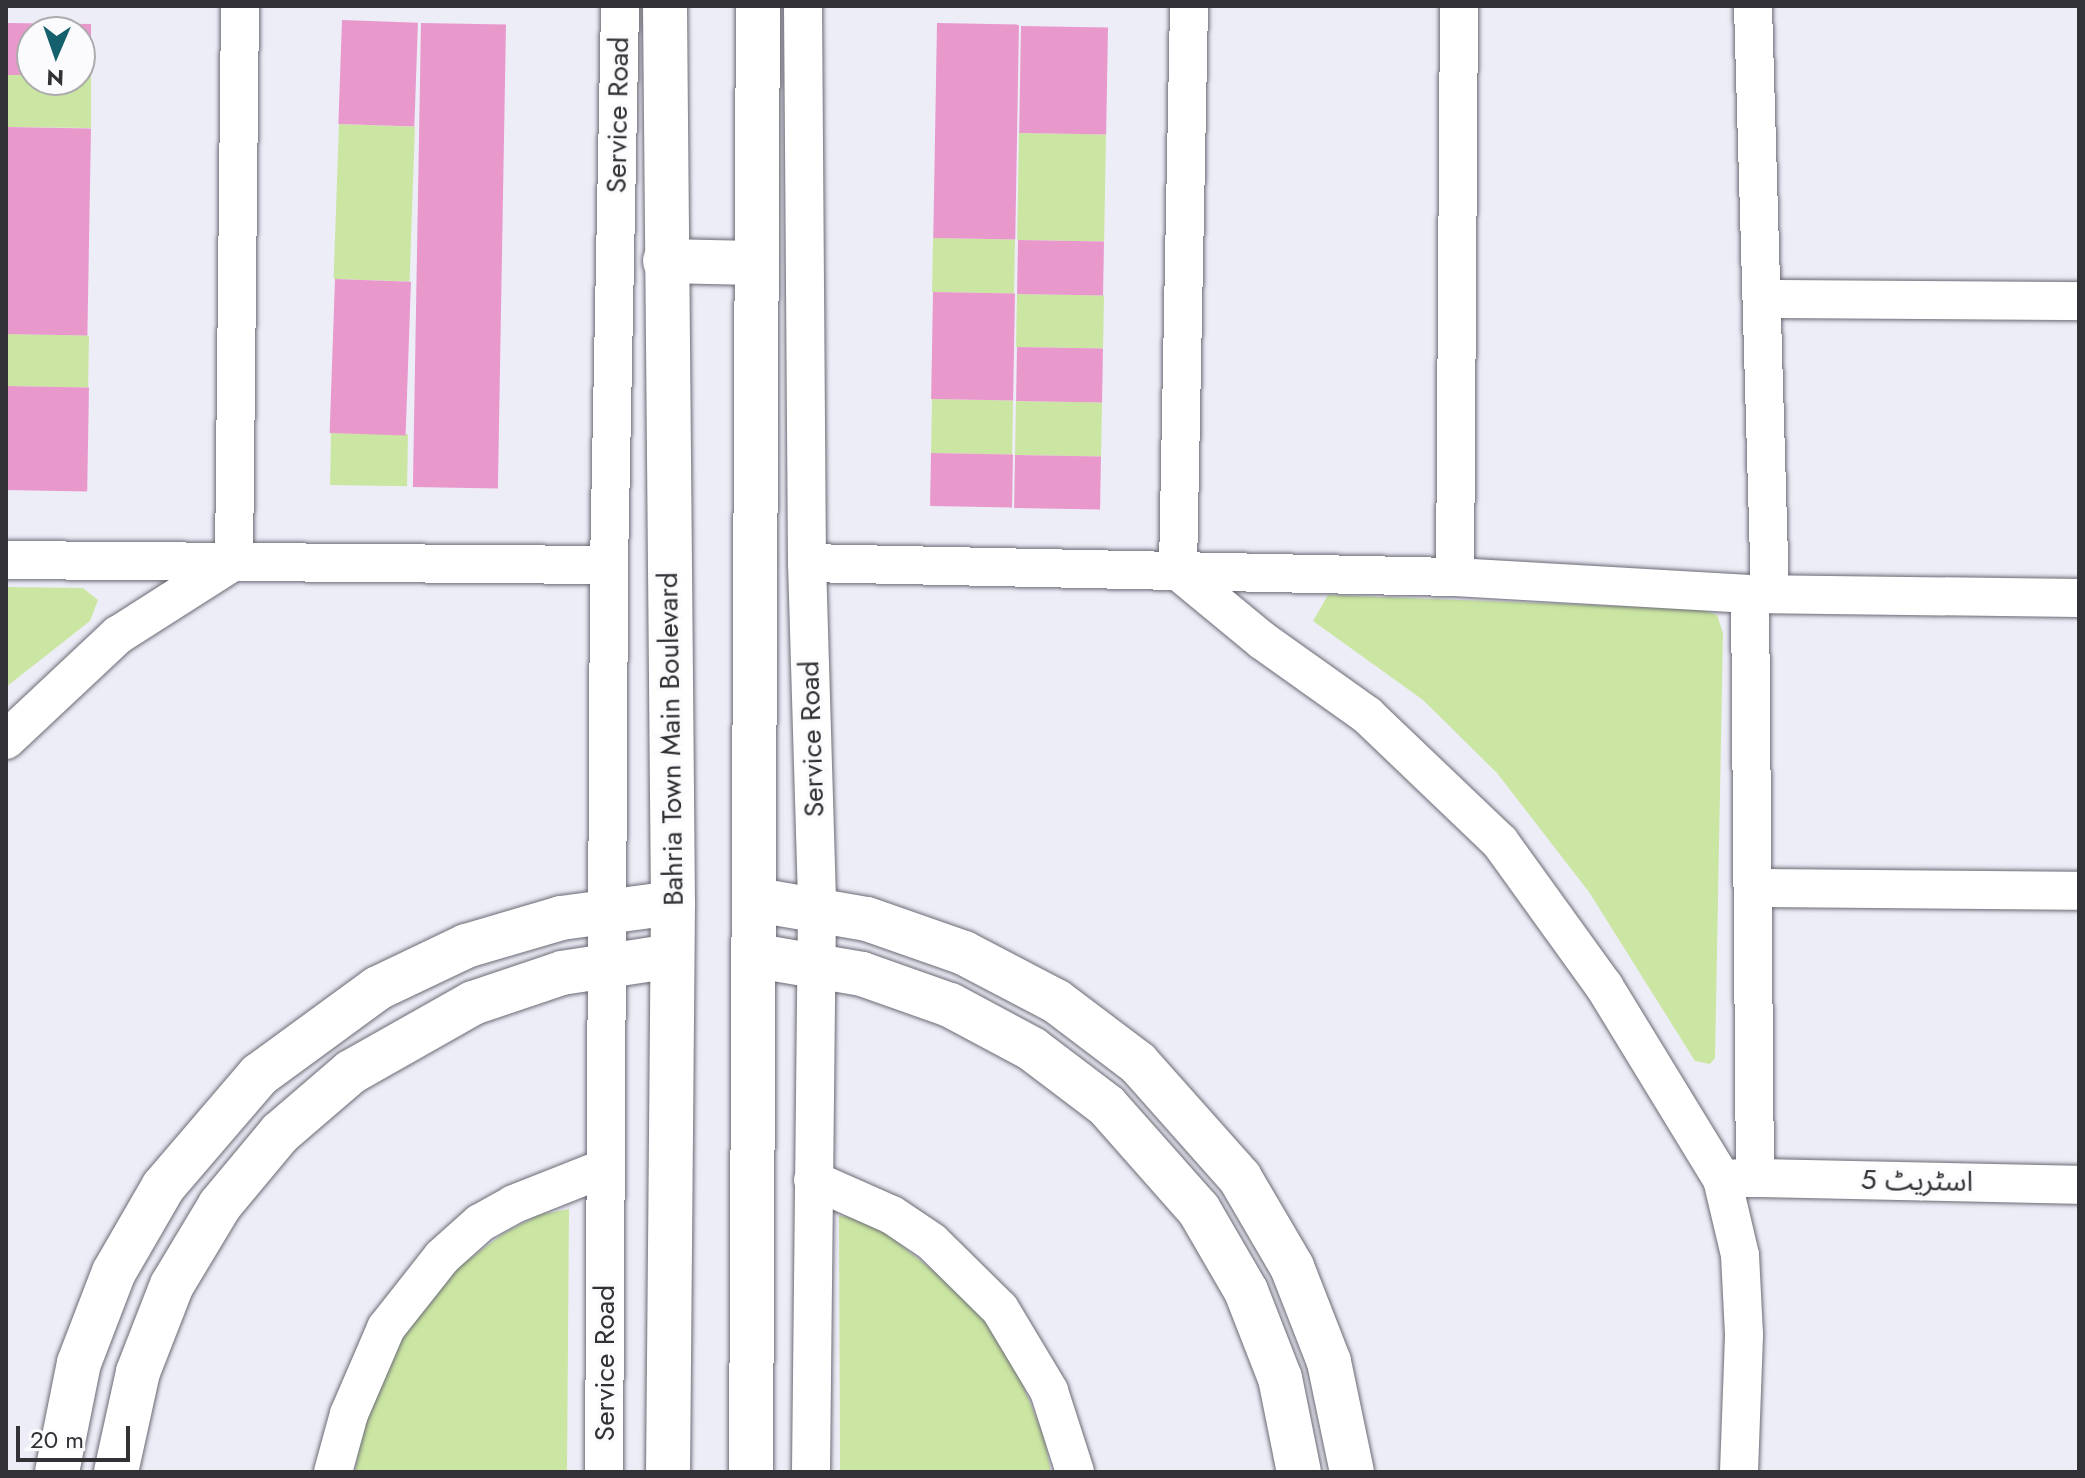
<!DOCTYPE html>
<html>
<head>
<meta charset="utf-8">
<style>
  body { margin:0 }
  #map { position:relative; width:2085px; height:1478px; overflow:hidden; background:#ededf8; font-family:Jost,"Noto Sans Arabic",sans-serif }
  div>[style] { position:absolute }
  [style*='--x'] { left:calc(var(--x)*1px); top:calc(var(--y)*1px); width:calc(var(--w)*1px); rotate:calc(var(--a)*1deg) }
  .green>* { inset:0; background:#cbe6a2; transform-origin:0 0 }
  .building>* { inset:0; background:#e998cc; transform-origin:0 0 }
  .roads { filter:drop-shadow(0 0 2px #6a6a74) drop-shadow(0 0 2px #6a6a74) }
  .minor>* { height:38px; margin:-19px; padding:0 19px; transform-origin:19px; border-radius:19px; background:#fff }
  .tertiary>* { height:44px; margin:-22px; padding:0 22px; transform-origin:22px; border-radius:22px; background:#fff }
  span { translate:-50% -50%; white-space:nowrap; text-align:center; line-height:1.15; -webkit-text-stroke:7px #fbfbfd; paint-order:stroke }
  .street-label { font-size:28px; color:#323236 }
  .frame { position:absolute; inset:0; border:8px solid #323236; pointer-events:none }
  .north { position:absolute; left:16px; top:16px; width:80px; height:80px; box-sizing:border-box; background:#fbfbfd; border:2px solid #ababad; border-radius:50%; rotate:182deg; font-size:22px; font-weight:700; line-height:32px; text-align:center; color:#323236 }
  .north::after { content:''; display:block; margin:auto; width:28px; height:36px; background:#14606d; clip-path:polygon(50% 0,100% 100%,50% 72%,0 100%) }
  .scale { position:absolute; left:16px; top:1426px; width:114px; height:36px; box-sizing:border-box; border:4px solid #323236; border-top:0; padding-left:10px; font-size:24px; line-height:28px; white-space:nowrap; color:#323236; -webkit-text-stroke:6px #fbfbfd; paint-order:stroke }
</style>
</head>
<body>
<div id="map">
  <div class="green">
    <div style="clip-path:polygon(6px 75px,32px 75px,32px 80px,91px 76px,91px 128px,6px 127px)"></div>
    <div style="left:339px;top:124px;width:76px;height:155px;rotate:2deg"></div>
    <div style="left:1019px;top:133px;width:87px;height:107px;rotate:1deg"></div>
    <div style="left:933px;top:238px;width:82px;height:54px;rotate:1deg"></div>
    <div style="left:1017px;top:294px;width:87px;height:53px;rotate:1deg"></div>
    <div style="left:6px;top:334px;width:83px;height:52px;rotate:1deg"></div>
    <div style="left:932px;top:399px;width:81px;height:54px;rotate:1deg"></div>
    <div style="left:1016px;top:401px;width:86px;height:54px;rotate:1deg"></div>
    <div style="left:331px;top:433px;width:77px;height:52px;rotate:1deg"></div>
    <div style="clip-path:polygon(6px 587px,83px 588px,98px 600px,90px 621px,6px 687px)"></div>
    <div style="clip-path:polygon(1328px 595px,1700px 609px,1717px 615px,1723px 633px,1715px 1058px,1710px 1064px,1695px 1061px,1589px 892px,1497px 773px,1423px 700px,1313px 621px)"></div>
    <div style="clip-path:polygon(569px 1209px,567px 1472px,355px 1472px,365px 1412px,389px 1356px,420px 1309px,460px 1266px,503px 1234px,539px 1215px)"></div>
    <div style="clip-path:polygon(839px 1216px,861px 1218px,884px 1232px,972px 1301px,1016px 1368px,1044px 1437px,1051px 1472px,840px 1472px)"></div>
  </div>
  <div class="building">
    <div style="left:342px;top:20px;width:76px;height:104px;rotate:2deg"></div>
    <div style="clip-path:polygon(6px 23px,91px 24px,91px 76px,80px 75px,80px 32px,32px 32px,32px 75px,6px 75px)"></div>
    <div style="left:421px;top:23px;width:85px;height:464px;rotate:1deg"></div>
    <div style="left:937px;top:23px;width:82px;height:215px;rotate:1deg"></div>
    <div style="left:1021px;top:26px;width:87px;height:107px;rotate:1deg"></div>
    <div style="left:6px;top:127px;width:85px;height:207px;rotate:1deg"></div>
    <div style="left:1018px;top:240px;width:86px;height:54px;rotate:1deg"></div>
    <div style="left:335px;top:279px;width:76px;height:154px;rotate:2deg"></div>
    <div style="left:933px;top:292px;width:82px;height:107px;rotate:1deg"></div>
    <div style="left:1017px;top:347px;width:86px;height:54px;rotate:1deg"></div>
    <div style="left:6px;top:386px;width:83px;height:104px;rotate:1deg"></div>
    <div style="left:931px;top:453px;width:82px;height:53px;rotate:1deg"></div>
    <div style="left:1015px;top:455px;width:86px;height:53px;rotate:1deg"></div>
  </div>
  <div class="roads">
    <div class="minor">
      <div style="--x:803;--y:6;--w:557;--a:89.59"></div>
      <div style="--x:807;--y:563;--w:345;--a:88.3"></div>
      <div style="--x:817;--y:908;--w:564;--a:90.61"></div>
      <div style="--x:1189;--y:6;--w:565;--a:91.12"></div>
      <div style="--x:1178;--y:571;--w:110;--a:39.5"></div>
      <div style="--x:1263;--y:641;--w:128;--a:35.4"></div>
      <div style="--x:1367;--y:715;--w:184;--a:43.7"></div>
      <div style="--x:1500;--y:842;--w:178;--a:54.2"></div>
      <div style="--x:1604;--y:986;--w:226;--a:58.6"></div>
      <div style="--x:1753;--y:6;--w:588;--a:88.34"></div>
      <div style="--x:1763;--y:299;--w:316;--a:0.4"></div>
      <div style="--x:6;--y:560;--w:603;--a:0.48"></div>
      <div style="--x:807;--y:563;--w:648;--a:1.24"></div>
      <div style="--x:1455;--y:577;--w:295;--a:3.3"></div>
      <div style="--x:1750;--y:594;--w:329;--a:0.7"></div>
      <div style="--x:1455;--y:577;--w:571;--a:-89.6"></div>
      <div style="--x:6;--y:740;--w:154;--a:-43.2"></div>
      <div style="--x:118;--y:635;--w:138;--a:-32.5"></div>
      <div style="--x:234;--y:561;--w:555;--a:-89.38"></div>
      <div style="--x:1754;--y:888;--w:325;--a:0.5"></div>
      <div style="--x:1755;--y:1178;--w:324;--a:1.2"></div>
      <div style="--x:813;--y:1180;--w:86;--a:23.9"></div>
      <div style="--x:892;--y:1215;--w:48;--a:34"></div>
      <div style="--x:932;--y:1242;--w:95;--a:44.6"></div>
      <div style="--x:1000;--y:1309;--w:96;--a:59.1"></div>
      <div style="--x:1049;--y:1391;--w:85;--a:72.2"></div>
      <div style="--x:333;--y:1472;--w:60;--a:-74.6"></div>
      <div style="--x:349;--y:1414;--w:94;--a:-66.7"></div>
      <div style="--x:386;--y:1328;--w:90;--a:-51.7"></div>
      <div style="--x:442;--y:1257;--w:51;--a:-41.8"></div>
      <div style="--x:480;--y:1223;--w:39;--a:-29"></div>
      <div style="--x:514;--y:1204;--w:98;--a:-21.6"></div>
      <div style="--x:604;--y:1472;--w:907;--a:-89.68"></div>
      <div style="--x:609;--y:565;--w:559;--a:-88.87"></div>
      <div style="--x:1739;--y:1472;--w:138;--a:-87.9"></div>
      <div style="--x:1744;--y:1334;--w:79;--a:-92.9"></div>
      <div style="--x:1740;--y:1255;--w:78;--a:-103.3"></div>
      <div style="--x:1722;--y:1179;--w:33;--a:-2"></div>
      <div style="--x:1755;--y:1178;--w:584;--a:-90.49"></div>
    </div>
    <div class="tertiary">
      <div style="--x:665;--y:6;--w:897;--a:89.49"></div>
      <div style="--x:673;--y:903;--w:569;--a:90.5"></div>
      <div style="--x:665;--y:261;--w:89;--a:1.3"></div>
      <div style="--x:757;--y:900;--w:112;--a:9.8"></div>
      <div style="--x:867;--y:919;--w:103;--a:19.3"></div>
      <div style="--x:964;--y:953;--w:104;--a:27.6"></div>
      <div style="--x:1056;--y:1001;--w:103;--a:37.1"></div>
      <div style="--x:1138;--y:1063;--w:154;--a:48.4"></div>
      <div style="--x:1240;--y:1178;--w:103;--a:59.7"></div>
      <div style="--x:1292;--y:1267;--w:102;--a:68.7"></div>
      <div style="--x:1329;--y:1362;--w:112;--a:78.2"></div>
      <div style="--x:757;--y:956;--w:107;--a:9.7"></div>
      <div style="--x:862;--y:974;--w:93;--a:19.4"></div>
      <div style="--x:950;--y:1005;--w:93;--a:28.2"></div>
      <div style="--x:1032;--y:1049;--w:94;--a:37.2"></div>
      <div style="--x:1107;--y:1106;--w:139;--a:48.5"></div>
      <div style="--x:1199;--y:1210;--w:94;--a:59.9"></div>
      <div style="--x:1246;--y:1291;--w:93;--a:68.7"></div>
      <div style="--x:1280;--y:1378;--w:96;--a:78.6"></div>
      <div style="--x:57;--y:1472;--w:111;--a:-78.6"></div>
      <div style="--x:79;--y:1363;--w:97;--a:-69"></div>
      <div style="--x:114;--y:1272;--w:98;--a:-60"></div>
      <div style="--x:163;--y:1187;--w:148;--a:-49.4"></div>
      <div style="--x:259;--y:1075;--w:147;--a:-36.2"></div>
      <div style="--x:378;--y:988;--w:98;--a:-25.5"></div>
      <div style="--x:466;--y:946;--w:99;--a:-16.4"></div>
      <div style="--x:561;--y:918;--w:113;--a:-7.6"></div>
      <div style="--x:116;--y:1472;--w:102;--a:-77.6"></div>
      <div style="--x:138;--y:1372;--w:93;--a:-68.7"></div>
      <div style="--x:172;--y:1285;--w:93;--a:-59"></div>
      <div style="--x:220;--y:1205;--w:94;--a:-50.2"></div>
      <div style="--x:280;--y:1133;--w:94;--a:-40.7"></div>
      <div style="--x:351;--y:1072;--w:140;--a:-29.5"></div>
      <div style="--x:473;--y:1003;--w:94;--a:-18.6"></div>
      <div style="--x:562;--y:973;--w:111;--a:-8.8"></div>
      <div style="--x:751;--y:1472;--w:1466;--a:-89.73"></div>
    </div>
  </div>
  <div class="street-label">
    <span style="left:618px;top:115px;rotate:-89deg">Service Road</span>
    <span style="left:671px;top:739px;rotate:-91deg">Bahria Town Main Boulevard</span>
    <span style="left:812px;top:739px;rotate:-92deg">Service Road</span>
    <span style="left:1917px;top:1181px;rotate:1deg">اسٹریٹ 5</span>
    <span style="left:605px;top:1363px;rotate:-90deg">Service Road</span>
  </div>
  <div class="frame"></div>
  <div class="north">N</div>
  <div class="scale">20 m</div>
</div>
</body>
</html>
